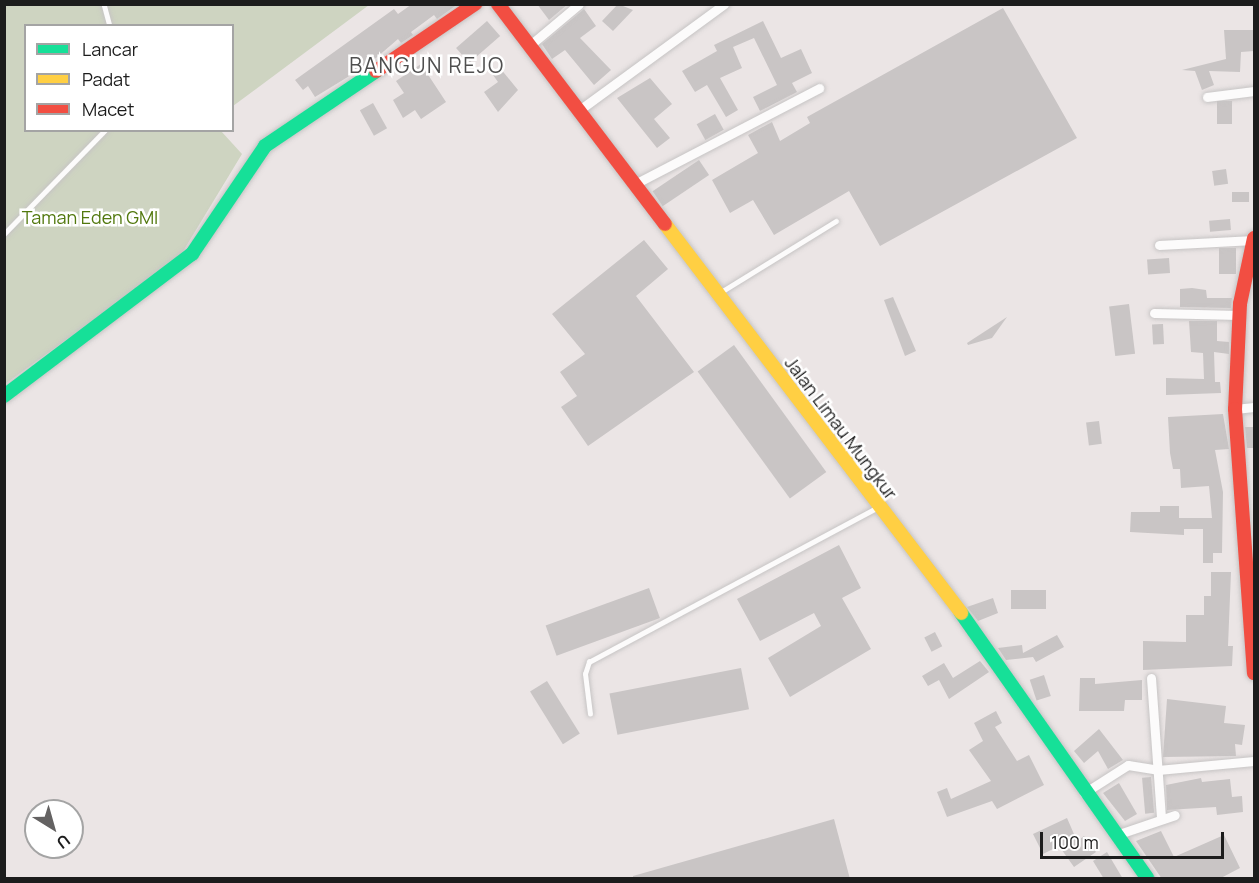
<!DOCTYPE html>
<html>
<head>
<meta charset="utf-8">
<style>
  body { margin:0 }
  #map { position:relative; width:1259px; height:883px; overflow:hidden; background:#ebe5e5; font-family:Manrope,sans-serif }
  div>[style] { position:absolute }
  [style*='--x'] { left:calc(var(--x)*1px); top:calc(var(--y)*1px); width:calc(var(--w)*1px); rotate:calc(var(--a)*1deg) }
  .cemetery>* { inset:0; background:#ced4c1 }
  .building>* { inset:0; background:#c9c5c5; transform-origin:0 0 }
  .roads { filter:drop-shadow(0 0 2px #c6c4c4) drop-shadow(0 0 2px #c6c4c4) }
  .lane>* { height:4.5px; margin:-2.25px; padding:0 2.25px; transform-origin:2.25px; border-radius:2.25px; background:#fcfbfb }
  .street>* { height:9px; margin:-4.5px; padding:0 4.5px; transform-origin:4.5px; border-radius:4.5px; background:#fcfbfb }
  .fast>* { height:14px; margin:-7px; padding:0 7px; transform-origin:7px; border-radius:7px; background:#16e098 }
  .slow>* { height:14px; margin:-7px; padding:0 7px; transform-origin:7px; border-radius:7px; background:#ffcf43 }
  .jam>* { height:14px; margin:-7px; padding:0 7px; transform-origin:7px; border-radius:7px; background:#f24e42 }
  span { translate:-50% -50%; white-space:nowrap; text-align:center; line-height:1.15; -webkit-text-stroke:5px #fff; paint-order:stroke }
  .park-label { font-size:18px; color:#51780d }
  .street-label { font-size:18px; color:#1c1c1c }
  .quarter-label { font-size:21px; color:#4f4f4f; letter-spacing:1.5px }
  .frame { position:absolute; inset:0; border:6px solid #1c1c1c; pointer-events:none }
  .legend { position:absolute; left:24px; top:24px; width:210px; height:108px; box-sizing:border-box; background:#fff; border:2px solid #a4a4a4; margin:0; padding:8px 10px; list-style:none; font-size:18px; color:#1c1c1c }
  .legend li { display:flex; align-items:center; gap:12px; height:30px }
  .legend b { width:30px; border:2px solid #a4a4a4 }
  .north { position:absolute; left:24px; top:799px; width:60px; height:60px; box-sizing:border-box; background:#fff; border:2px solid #a4a4a4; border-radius:50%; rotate:143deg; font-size:16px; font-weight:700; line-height:24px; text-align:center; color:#1c1c1c }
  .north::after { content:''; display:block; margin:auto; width:21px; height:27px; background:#646262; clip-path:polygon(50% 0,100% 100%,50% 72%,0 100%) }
  .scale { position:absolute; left:1040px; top:832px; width:184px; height:27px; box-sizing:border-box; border:3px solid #1c1c1c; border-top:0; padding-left:8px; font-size:18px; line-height:21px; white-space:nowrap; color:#1c1c1c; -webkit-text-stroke:4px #fff; paint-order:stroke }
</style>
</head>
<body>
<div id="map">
  <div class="cemetery">
    <div style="clip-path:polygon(5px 5px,369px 5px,233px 106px,232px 26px,26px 26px,26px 130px,221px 131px,242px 154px,179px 258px,5px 384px)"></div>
  </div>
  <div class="building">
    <div style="clip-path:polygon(412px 4px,458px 4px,437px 19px,434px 15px,411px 32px,413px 35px,401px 43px,398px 39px,369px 64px,315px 97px,308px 86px,303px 90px,295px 80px,394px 9px,398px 14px)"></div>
    <div style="clip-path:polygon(537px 4px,568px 4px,549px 20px)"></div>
    <div style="clip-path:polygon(618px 4px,633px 10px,613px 31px,602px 21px)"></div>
    <div style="clip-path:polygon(1003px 8px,1077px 138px,880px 246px,849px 191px,774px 235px,753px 200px,730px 213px,712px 180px,758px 153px,748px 135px,772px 122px,780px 141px,810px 123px,807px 117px)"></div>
    <div style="clip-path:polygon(584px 9px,596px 26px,580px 38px,611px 70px,594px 85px,565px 50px,552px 59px,542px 44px)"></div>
    <div style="left:487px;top:21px;width:20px;height:41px;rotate:49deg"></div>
    <div style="clip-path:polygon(763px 21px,781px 58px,801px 49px,812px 73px,792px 83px,797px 92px,760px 111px,753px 97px,777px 85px,754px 38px,733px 47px,742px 68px,720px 78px,738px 110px,726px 117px,707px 85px,695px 92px,682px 71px,717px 51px,714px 45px)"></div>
    <div style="clip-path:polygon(1224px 30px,1254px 30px,1254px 51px,1241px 52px,1240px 72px,1209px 71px,1214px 85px,1202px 90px,1195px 71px,1182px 70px,1226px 59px)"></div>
    <div style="clip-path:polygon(421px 64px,446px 102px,421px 119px,415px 110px,403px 118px,393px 100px,404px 93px,396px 81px)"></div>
    <div style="clip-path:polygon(500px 68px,518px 90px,498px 112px,484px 92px,498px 82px,493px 75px)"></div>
    <div style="clip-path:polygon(650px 78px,672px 104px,654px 119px,670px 138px,657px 148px,617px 98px)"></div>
    <div style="left:1232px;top:101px;width:23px;height:15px;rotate:90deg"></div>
    <div style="left:373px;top:103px;width:29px;height:15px;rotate:61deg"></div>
    <div style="left:715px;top:114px;width:18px;height:21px;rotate:61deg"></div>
    <div style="left:699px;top:160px;width:18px;height:56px;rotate:56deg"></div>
    <div style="left:1226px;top:169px;width:15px;height:14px;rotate:82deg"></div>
    <div style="left:1232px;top:192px;width:17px;height:10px"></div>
    <div style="left:1230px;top:219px;width:11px;height:21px;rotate:85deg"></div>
    <div style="clip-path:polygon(644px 240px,668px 269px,636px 296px,694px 372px,588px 446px,561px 407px,577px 396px,560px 372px,585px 354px,552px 314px)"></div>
    <div style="left:1236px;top:248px;width:26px;height:17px;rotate:90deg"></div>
    <div style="left:1169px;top:258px;width:15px;height:22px;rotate:86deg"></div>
    <div style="clip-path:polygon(1192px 288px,1206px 290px,1207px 298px,1232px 298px,1231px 308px,1180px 307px,1180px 289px)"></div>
    <div style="clip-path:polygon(893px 297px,916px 351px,905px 356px,884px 300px)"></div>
    <div style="left:1129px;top:304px;width:50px;height:20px;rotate:83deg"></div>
    <div style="clip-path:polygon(1007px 317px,992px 338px,968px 345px,967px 343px)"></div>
    <div style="clip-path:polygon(1189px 321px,1217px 321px,1217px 341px,1229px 342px,1229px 354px,1214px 352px,1215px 382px,1220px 382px,1221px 393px,1166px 395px,1166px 378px,1204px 379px,1203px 353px,1191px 352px)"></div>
    <div style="left:1163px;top:324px;width:20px;height:11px;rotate:87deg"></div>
    <div style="left:734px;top:345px;width:157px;height:45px;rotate:54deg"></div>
    <div style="clip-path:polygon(1223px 414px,1229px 449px,1215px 450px,1223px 492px,1222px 553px,1213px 553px,1213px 563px,1203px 563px,1203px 529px,1184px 529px,1184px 535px,1130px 532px,1131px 512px,1160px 512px,1160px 506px,1179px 506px,1179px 518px,1212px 518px,1209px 486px,1181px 488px,1180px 469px,1173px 469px,1170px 453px,1168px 417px)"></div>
    <div style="left:1099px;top:421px;width:23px;height:13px;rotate:83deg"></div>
    <div style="clip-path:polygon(1245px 427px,1253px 427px,1254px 448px,1247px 448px)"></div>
    <div style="clip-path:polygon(839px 545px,861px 588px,842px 598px,871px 649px,790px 697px,768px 658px,821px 626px,814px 613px,760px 641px,737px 599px)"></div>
    <div style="clip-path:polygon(1211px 572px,1231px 572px,1228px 646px,1233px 646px,1232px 666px,1143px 670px,1143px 641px,1186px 642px,1186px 615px,1204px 615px,1204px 596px,1211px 596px)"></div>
    <div style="left:649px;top:588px;width:32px;height:110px;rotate:70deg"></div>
    <div style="left:1011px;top:590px;width:35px;height:19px"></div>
    <div style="clip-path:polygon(993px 598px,998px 613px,978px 621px,967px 607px)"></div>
    <div style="left:935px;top:632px;width:16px;height:12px;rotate:63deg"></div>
    <div style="clip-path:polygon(1057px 635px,1064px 647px,1036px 662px,1033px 657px,1006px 660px,998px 648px,1022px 645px,1023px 653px)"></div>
    <div style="clip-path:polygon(980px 661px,989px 672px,949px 699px,939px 680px,928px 686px,922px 676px,944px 663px,953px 678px)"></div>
    <div style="left:741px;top:668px;width:42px;height:134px;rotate:79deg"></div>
    <div style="left:1044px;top:675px;width:22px;height:15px;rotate:72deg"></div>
    <div style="clip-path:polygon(1080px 678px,1095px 678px,1095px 684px,1142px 680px,1142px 700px,1125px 700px,1124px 711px,1079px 711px)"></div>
    <div style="left:547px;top:681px;width:62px;height:20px;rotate:58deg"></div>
    <div style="clip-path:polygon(1167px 699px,1226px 706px,1224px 723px,1245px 725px,1242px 745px,1235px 744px,1236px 756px,1163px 757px)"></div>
    <div style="clip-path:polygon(996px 711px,1002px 723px,995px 727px,1017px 761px,1029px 755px,1044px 785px,997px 809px,992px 801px,947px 817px,937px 792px,947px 788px,951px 799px,991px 781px,969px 750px,983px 741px,974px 723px)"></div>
    <div style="clip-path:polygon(1099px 729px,1123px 760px,1108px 769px,1098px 751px,1084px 763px,1074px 751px)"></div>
    <div style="left:1151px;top:777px;width:36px;height:9px;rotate:85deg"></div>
    <div style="clip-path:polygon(1201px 778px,1202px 782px,1230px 779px,1232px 797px,1242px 796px,1243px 812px,1217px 815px,1216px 807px,1167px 810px,1166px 785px)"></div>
    <div style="clip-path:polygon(1119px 783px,1137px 814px,1125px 821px,1103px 793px)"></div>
    <div style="clip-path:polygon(1067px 818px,1077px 841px,1084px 836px,1096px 852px,1074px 867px,1059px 846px,1043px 854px,1033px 834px)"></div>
    <div style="clip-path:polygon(834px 819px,850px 879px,633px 879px,633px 876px)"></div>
    <div style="clip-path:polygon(1161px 831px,1174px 857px,1224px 835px,1240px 868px,1219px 879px,1162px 879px,1136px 841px)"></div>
    <div style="clip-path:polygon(1107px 852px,1123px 879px,1104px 879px,1093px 861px)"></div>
  </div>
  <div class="roads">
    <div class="lane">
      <div style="--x:104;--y:4;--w:23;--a:75"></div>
      <div style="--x:4;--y:234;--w:145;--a:-45.8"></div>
      <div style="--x:721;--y:292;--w:135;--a:-31.7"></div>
      <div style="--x:590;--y:714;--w:40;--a:-97.1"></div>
      <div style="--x:585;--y:674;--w:13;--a:-72"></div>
      <div style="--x:589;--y:662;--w:328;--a:-28.2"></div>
    </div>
    <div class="street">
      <div style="--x:529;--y:46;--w:65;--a:-40"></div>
      <div style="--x:1207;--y:97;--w:47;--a:-7.3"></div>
      <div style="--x:578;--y:111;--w:181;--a:-36.2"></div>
      <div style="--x:633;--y:185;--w:210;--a:-27.5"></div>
      <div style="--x:1159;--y:245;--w:95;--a:-3"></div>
      <div style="--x:1154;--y:313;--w:85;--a:1.3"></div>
      <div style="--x:1235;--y:409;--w:19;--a:-6"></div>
      <div style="--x:1151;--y:678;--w:138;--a:85.9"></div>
      <div style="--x:1084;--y:793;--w:52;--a:-32.5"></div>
      <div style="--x:1128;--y:765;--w:30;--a:9"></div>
      <div style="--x:1158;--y:770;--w:96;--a:-5.4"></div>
      <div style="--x:1116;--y:835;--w:62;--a:-18.7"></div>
    </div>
    <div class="fast">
      <div style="--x:4;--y:396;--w:236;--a:-37.1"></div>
      <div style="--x:192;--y:254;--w:130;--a:-55.9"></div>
      <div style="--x:265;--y:146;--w:134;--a:-34"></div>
      <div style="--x:961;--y:613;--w:324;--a:54.9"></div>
    </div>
    <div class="slow">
      <div style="--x:665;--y:224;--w:489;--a:52.7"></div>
    </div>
    <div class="jam">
      <div style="--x:498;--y:4;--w:276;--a:52.8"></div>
      <div style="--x:376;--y:71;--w:120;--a:-34.1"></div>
      <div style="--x:1254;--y:238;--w:67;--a:102"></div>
      <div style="--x:1240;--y:304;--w:105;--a:92.7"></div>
      <div style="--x:1235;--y:409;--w:265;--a:85.9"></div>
    </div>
  </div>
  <div class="park-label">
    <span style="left:90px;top:217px">Taman Eden GMI</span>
  </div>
  <div class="street-label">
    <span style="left:841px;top:428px;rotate:53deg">Jalan Limau Mungkur</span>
  </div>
  <div class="quarter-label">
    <span style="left:427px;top:65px">BANGUN REJO</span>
  </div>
  <div class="frame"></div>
  <ul class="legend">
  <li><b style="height:8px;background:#16e098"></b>Lancar</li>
  <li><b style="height:8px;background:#ffcf43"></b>Padat</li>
  <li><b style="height:8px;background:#f24e42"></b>Macet</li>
  </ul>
  <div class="north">U</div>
  <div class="scale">100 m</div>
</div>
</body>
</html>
